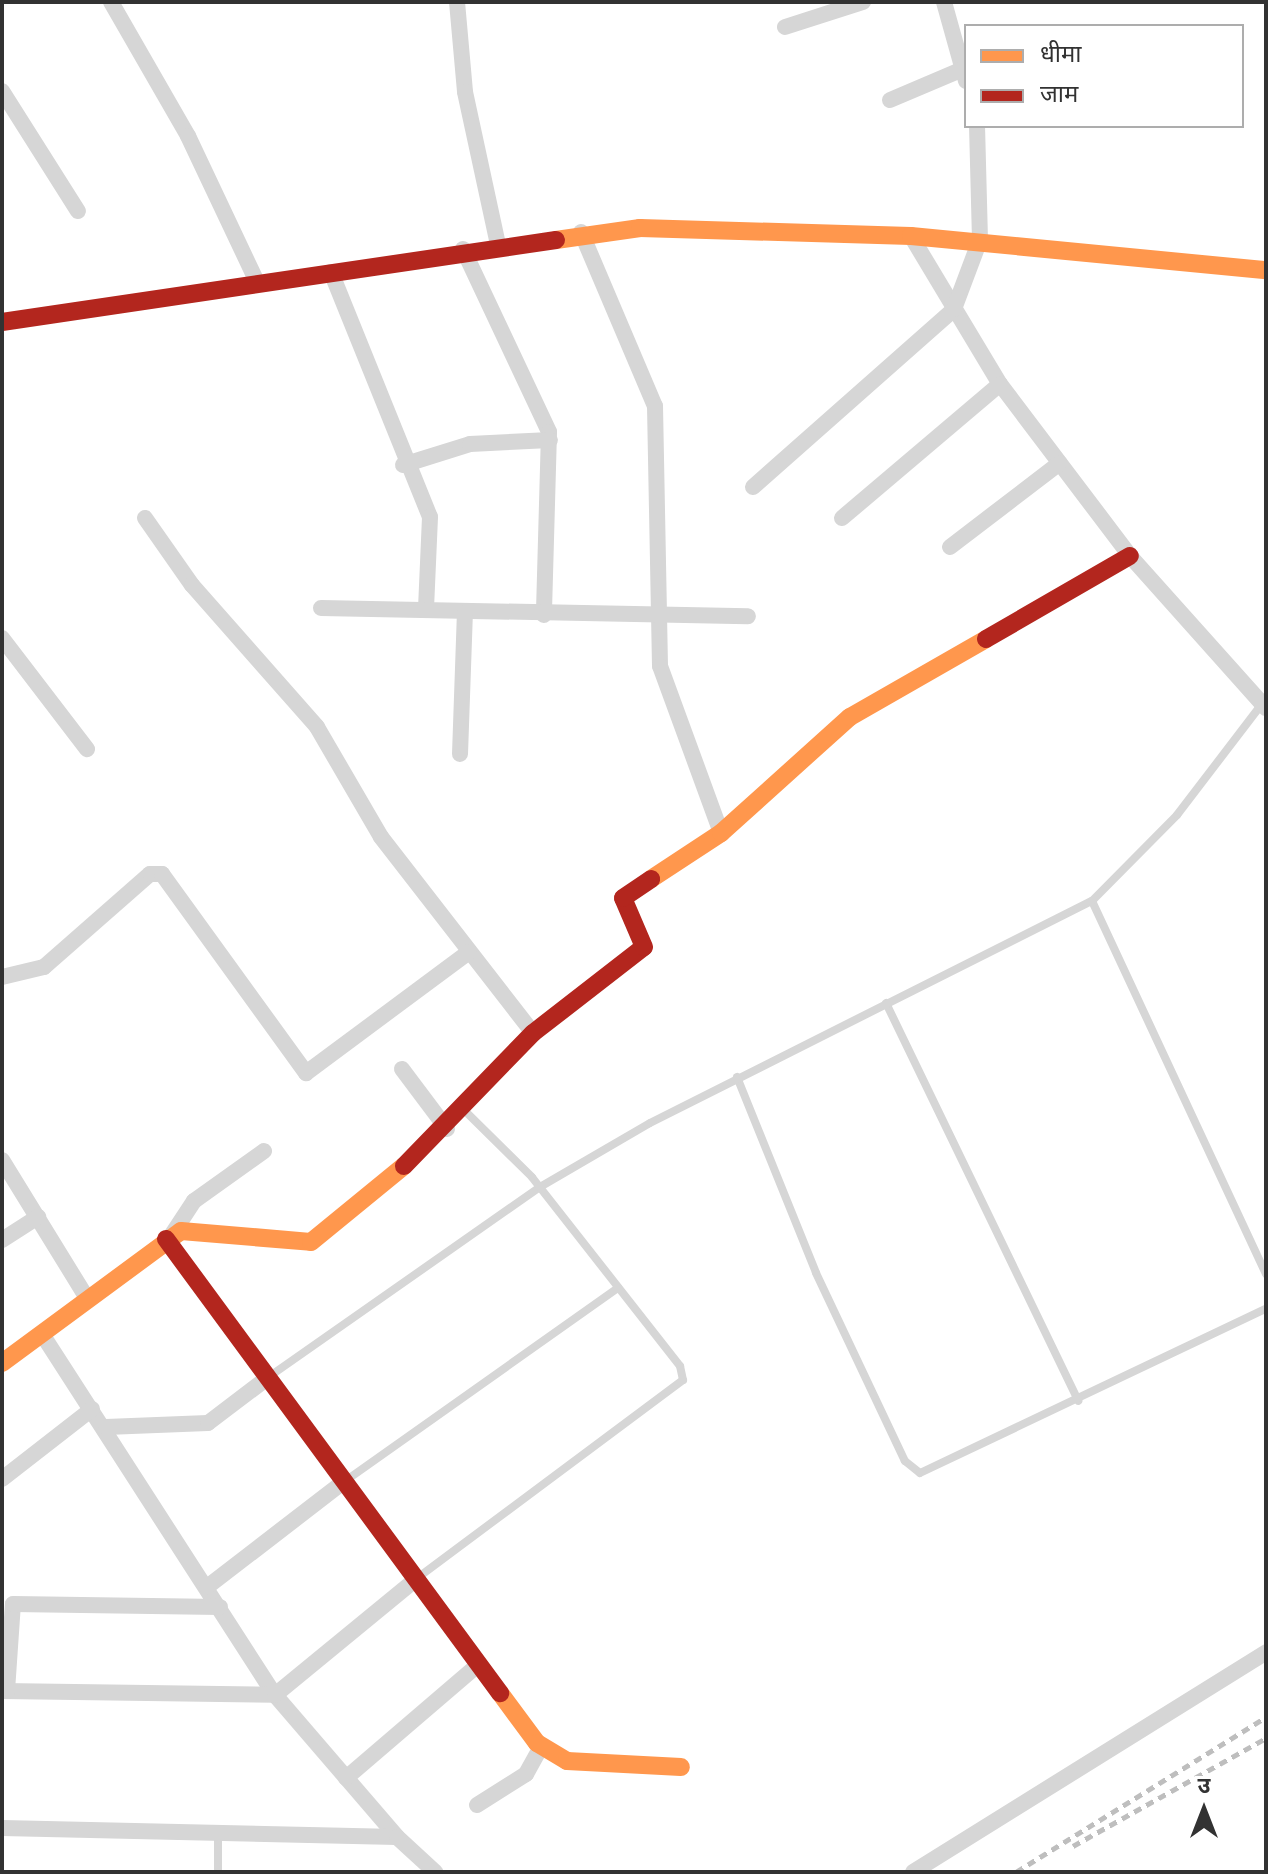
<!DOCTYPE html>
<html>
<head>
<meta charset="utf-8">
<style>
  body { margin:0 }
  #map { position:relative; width:1268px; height:1874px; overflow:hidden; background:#fff; font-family:"DejaVu Sans","Noto Sans Devanagari",sans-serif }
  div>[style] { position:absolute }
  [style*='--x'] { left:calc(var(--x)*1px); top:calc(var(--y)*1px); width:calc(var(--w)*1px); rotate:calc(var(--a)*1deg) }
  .lane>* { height:8px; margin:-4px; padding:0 4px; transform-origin:4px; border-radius:4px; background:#d6d6d6 }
  .street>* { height:16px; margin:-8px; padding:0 8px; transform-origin:8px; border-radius:8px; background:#d6d6d6 }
  .slow>* { height:18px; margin:-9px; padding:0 9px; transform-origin:9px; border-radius:9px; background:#ff974d }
  .jam>* { height:18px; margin:-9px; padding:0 9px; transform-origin:9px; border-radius:9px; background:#b3261e }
  .rail>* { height:5px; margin-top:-2.5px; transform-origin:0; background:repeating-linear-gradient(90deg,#bebebe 0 8px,transparent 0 14px) }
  span { translate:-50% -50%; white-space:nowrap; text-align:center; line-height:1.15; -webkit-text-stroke:8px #fff; paint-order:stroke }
  .frame { position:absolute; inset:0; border:4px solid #323232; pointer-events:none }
  .legend { position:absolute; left:964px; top:24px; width:280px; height:104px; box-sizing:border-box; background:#fff; border:2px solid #adadad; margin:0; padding:10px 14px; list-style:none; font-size:24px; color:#323232 }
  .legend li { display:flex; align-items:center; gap:16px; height:40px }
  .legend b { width:40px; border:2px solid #adadad }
  .north { position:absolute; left:1164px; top:1770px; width:80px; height:80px; -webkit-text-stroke:6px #fff; paint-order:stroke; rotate:0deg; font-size:22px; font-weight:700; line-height:32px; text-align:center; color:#323232 }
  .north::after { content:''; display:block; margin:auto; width:28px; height:36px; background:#323232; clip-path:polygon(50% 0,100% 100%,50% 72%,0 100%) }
</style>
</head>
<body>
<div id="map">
  <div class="lane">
    <div style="--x:1092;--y:901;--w:412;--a:65"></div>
    <div style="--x:886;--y:1003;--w:442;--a:64.2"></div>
    <div style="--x:737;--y:1077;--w:211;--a:68"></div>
    <div style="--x:816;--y:1273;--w:208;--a:64.7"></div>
    <div style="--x:905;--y:1461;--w:19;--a:39"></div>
    <div style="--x:920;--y:1473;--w:383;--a:-25.4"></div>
    <div style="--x:270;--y:1376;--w:330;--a:-35"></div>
    <div style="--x:540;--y:1187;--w:127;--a:-30.2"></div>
    <div style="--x:650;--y:1123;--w:495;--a:-26.7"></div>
    <div style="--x:1092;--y:901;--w:121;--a:-45.3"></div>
    <div style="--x:1177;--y:815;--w:140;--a:-52.6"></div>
    <div style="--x:348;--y:1479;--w:331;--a:-35.3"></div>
    <div style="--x:420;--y:1576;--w:328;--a:-36.7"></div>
    <div style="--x:683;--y:1380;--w:14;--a:-102"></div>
    <div style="--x:680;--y:1366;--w:240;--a:-128.1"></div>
    <div style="--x:532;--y:1177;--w:91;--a:-135.4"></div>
    <div style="--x:218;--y:1872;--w:38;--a:-90"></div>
  </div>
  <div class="street">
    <div style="--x:111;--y:2;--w:155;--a:60.1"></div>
    <div style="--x:188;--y:136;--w:164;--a:64.7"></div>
    <div style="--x:457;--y:2;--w:90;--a:84.9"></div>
    <div style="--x:465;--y:92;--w:156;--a:77.8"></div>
    <div style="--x:944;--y:2;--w:82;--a:74.4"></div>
    <div style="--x:785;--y:27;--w:82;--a:-17.8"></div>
    <div style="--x:2;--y:91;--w:142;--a:57.7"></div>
    <div style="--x:890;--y:100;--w:79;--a:-23"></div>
    <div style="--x:581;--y:232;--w:189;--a:67"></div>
    <div style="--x:655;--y:406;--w:260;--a:88.9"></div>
    <div style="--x:660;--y:666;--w:178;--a:69.9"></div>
    <div style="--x:911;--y:236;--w:173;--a:59"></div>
    <div style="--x:1000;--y:384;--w:216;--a:52.9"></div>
    <div style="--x:1130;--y:556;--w:204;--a:48.2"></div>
    <div style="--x:463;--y:249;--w:202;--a:64.8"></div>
    <div style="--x:549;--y:432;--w:183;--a:91.6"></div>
    <div style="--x:331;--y:272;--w:264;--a:68"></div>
    <div style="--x:430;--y:517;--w:93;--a:92.5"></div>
    <div style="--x:403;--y:465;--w:70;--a:-17.4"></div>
    <div style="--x:470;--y:444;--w:80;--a:-2.9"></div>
    <div style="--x:753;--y:487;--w:268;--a:-41.5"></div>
    <div style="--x:954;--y:309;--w:74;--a:-69.4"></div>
    <div style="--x:980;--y:240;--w:114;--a:-91.5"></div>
    <div style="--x:145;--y:518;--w:82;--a:55"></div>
    <div style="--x:192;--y:585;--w:189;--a:48.6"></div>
    <div style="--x:317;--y:727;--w:127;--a:59.8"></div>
    <div style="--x:381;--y:837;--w:248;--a:52.2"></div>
    <div style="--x:842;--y:518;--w:207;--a:-40.3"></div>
    <div style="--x:950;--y:547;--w:138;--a:-37.4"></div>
    <div style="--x:321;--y:608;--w:427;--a:1.1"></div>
    <div style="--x:2;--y:638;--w:140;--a:52.6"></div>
    <div style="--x:460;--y:754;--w:141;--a:-88"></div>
    <div style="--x:2;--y:977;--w:43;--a:-13.4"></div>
    <div style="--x:44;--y:967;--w:141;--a:-41.3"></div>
    <div style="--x:150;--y:874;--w:12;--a:0"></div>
    <div style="--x:162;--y:874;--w:246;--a:54.1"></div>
    <div style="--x:306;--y:1073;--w:203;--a:-36.6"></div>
    <div style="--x:402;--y:1069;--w:75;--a:53.1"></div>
    <div style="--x:2;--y:1160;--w:162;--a:58.4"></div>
    <div style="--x:171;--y:1236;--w:42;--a:-56.7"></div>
    <div style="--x:194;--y:1201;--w:86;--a:-35.5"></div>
    <div style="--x:2;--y:1240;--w:43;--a:-32.6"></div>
    <div style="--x:42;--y:1334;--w:430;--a:57.2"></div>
    <div style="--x:275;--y:1695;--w:187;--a:49.3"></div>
    <div style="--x:106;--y:1427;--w:102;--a:-2.2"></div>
    <div style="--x:208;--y:1423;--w:73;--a:-37.2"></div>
    <div style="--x:2;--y:1479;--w:114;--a:-37.9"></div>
    <div style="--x:207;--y:1587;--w:170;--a:-37.6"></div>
    <div style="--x:2;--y:1691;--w:273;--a:0.8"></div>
    <div style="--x:275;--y:1695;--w:183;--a:-39.4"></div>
    <div style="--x:7;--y:1691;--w:87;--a:-86.1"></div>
    <div style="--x:13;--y:1604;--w:207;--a:0.8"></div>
    <div style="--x:346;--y:1778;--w:174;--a:-40.6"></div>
    <div style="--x:477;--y:1805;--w:58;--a:-32.3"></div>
    <div style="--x:526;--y:1774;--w:31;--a:-61"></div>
    <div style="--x:2;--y:1828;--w:395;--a:1.3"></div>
    <div style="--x:397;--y:1837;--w:52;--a:42.6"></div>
    <div style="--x:913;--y:1872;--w:416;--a:-31.9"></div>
  </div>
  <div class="slow">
    <div style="--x:556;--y:240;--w:85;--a:-8.1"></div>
    <div style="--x:640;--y:228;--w:271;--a:1.7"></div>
    <div style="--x:911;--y:236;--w:357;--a:5.5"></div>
    <div style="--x:651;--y:879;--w:84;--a:-33.3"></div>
    <div style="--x:721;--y:833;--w:173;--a:-42"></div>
    <div style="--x:850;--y:717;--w:157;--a:-29.8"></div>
    <div style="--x:2;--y:1363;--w:222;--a:-36.4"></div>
    <div style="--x:181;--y:1231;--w:130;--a:4.8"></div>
    <div style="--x:311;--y:1242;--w:120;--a:-39.3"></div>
    <div style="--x:500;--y:1693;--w:62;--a:53.5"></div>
    <div style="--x:537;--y:1743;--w:35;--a:31"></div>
    <div style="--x:567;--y:1761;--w:114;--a:3"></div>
  </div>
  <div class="jam">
    <div style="--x:2;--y:322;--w:560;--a:-8.42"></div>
    <div style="--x:986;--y:639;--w:166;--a:-30"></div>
    <div style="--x:404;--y:1166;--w:185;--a:-45.9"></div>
    <div style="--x:533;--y:1033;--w:140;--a:-37.8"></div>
    <div style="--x:644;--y:947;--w:53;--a:-113.2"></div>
    <div style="--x:623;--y:898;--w:34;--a:-34"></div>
    <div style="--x:166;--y:1239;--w:564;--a:53.66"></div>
  </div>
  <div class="rail">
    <div style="--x:1073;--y:1846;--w:221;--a:-29.2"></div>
    <div style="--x:1016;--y:1872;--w:294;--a:-31.8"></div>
  </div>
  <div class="frame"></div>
  <ul class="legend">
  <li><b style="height:10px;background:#ff974d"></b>धीमा</li>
  <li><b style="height:10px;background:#b3261e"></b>जाम</li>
  </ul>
  <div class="north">उ</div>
</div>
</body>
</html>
